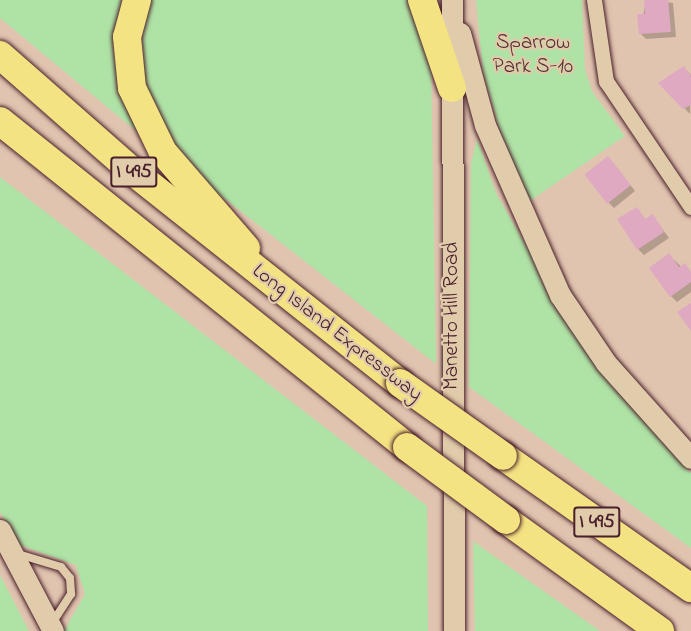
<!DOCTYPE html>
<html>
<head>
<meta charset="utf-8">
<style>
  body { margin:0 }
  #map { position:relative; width:691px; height:631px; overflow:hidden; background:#e0c4af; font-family:"Indie Flower",sans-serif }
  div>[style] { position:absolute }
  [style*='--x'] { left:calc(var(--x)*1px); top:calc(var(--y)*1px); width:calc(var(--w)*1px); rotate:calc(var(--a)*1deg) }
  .green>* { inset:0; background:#afe3a5 }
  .shadow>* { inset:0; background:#0003 }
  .building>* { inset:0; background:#dea9c1; transform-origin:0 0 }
  .roads { filter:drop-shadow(0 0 2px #4a1f2b) drop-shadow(0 0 2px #4a1f2b) }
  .service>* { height:8px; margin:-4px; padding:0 4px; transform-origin:4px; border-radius:4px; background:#e0cbaa }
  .minor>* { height:15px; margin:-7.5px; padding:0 7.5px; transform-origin:7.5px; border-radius:7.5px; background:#e0cbaa }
  .secondary>* { height:21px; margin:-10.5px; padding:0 10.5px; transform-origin:10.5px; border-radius:10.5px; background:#e0cbaa }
  .motorway>* { height:28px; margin:-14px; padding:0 14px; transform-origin:14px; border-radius:14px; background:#f4e382 }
  .bridges { filter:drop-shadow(0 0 2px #4a1f2b) drop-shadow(0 0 2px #4a1f2b) }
  .motorway-bridge>* { height:28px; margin:-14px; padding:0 14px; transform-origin:14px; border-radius:14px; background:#f4e382 }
  span { translate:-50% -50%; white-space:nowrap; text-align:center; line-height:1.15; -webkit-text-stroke:4.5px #e0cbaa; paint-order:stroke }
  .shield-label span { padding:2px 4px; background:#e0cbaa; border:2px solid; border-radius:4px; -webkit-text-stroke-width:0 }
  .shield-label { font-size:20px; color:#4a1f2b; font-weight:700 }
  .park-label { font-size:21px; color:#543337 }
  .street-label { font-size:21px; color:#4a1f2b }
</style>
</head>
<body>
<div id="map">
  <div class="green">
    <div style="clip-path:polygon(0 0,128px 0,141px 135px,0 18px)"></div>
    <div style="clip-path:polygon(150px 0,416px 0,431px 62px,436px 364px,215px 191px,185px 161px,151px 106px,137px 63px)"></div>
    <div style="clip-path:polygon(476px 0,582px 0,585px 70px,593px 93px,625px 136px,528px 202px,505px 149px,483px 73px)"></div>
    <div style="clip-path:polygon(477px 139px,496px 193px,594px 364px,691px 473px,691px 548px,469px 387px,471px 164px)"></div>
    <div style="clip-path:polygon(0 177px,427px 506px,428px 631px,64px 631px,85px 594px,76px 565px,20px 545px,0 512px)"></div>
    <div style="clip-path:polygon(473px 541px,498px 559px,600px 631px,475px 631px)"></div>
    <div style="clip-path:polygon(0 575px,29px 631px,0 631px)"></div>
  </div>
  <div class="shadow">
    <div style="clip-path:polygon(646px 0,673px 3px,676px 37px,646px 39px,640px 33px)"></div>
    <div style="clip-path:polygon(684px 68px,691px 75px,690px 114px,660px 83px)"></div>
    <div style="clip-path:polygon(614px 164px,635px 191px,614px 208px,608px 202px)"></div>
    <div style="clip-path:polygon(637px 209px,646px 220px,653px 216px,669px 238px,644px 255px,638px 249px)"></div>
    <div style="clip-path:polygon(669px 255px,691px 276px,691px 292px,677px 302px,671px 296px)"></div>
  </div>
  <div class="building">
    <div style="clip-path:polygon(644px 0,668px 0,671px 32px,639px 34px,637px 14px,645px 14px)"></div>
    <div style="clip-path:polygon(684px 66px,691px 76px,691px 105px,683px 109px,658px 83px)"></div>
    <div style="left:608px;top:156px;width:37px;height:30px;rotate:52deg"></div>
    <div style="clip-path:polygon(637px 207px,645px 219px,653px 214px,664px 232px,637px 250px,617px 219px)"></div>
    <div style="clip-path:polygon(669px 253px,679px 267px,685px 263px,691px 272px,691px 282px,670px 297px,649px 268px)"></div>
    <div style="clip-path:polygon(691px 303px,691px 331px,677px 312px)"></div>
  </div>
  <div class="roads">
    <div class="service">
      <div style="--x:18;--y:554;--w:45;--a:16.8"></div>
      <div style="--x:61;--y:567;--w:14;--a:51"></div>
      <div style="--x:70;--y:578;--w:16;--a:86"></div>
      <div style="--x:71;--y:594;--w:35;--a:123"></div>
    </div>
    <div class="minor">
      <div style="--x:594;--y:0;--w:82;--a:81.6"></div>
      <div style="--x:606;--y:81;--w:152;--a:56"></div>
    </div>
    <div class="secondary">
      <div style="--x:452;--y:0;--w:631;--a:89.82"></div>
      <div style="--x:460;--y:33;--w:95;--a:74.8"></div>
      <div style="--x:485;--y:125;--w:186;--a:66.2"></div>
      <div style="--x:560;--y:295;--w:82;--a:55.9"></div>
      <div style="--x:606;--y:363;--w:127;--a:48.2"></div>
      <div style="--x:0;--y:530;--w:114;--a:62.3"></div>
    </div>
    <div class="motorway">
      <div style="--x:137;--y:0;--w:38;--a:105"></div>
      <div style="--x:127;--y:37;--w:51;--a:84.4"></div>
      <div style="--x:132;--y:88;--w:71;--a:64.2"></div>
      <div style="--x:163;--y:152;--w:127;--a:49.2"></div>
      <div style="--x:422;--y:0;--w:93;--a:71.2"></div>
      <div style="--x:0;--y:55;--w:174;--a:41.3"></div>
      <div style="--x:131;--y:170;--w:343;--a:38.4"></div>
      <div style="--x:0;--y:121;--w:521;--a:38.69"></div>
      <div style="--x:503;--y:456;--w:230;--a:35.1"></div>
      <div style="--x:506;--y:520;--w:190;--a:35.8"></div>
    </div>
  </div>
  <div class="bridges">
    <div class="motorway-bridge">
      <div style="--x:400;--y:383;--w:126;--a:35.3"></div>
      <div style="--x:407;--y:447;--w:123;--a:36.4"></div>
    </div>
  </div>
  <div class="shield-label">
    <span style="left:134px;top:172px">I 495</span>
    <span style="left:597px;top:522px">I 495</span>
  </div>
  <div class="park-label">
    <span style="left:533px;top:55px">Sparrow<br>Park S-10</span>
  </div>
  <div class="street-label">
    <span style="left:452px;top:316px;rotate:-90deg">Manetto Hill Road</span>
    <span style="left:337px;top:333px;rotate:38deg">Long Island Expressway</span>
  </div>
</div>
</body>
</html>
